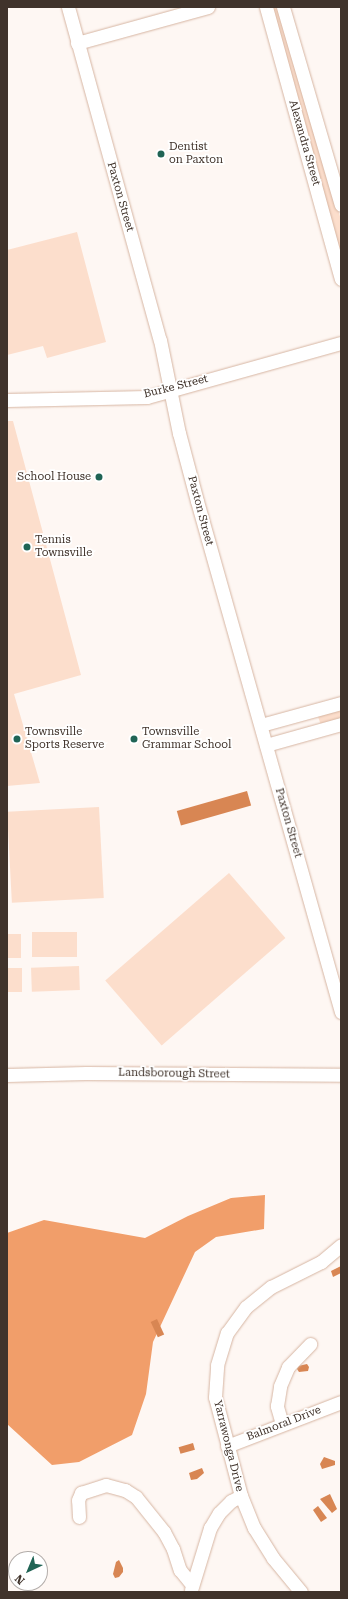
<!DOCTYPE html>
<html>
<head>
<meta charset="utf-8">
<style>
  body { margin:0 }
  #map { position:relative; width:348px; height:1599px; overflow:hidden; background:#fef7f3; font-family:"Roboto Serif",serif }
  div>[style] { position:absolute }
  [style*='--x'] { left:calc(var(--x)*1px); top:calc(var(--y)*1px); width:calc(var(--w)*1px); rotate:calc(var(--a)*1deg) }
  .green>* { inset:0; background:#fcdecc; transform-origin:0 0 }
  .forest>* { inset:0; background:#f19e6a }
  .water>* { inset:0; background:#d88653; transform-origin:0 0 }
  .roads { filter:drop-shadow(0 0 1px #d6b5a2) drop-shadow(0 0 1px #d6b5a2) }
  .minor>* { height:13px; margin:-6.5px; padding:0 6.5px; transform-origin:6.5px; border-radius:6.5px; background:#fff }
  .dots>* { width:11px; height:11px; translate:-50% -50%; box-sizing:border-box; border:2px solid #fff; border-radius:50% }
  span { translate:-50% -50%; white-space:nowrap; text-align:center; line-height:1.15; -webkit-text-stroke:3.5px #fff; paint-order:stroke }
  .street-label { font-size:11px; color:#40332b }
  .poi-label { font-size:11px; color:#40332b }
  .left { translate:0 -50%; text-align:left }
  .right { translate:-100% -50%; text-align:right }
  .frame { position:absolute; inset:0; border:8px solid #40332b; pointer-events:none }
  .north { position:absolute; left:8px; top:1551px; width:40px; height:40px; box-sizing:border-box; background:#fff; border:1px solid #b3adaa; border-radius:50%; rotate:224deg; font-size:11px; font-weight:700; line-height:16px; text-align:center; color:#40332b }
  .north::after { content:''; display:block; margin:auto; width:14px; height:18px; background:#206455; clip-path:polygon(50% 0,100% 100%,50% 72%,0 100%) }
</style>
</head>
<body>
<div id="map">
  <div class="green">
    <div style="clip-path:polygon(272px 7px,279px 7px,286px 22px,341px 220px,341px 259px)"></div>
    <div style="clip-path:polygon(77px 232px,106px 342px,47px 358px,43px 346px,7px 355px,7px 250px)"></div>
    <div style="clip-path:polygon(7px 421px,13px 421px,81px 675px,14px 694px,40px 783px,7px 786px)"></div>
    <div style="clip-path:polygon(341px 707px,341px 720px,321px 725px,317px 714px)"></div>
    <div style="left:99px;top:807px;width:91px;height:92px;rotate:87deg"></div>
    <div style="left:229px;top:873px;width:86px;height:164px;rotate:49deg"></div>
    <div style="left:77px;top:932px;width:25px;height:45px;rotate:90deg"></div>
    <div style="left:7px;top:934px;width:14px;height:24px"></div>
    <div style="left:79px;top:966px;width:24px;height:48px;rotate:88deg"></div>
    <div style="left:7px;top:968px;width:15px;height:24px"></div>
  </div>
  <div class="forest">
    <div style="clip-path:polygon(265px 1195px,264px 1229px,216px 1237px,195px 1252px,153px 1342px,146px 1394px,132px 1435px,79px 1462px,52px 1465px,7px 1424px,7px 1233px,44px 1220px,145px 1238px,188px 1216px,231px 1198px)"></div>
  </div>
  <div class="water">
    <div style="left:247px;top:791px;width:15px;height:73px;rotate:74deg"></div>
    <div style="clip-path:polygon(341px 1266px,341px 1273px,333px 1277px,331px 1271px)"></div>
    <div style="left:157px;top:1319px;width:17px;height:7px;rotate:65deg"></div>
    <div style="clip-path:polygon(307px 1364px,309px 1367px,308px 1371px,299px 1372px,297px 1369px,298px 1366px)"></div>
    <div style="left:193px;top:1443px;width:7px;height:15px;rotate:74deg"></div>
    <div style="clip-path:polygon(324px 1457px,335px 1461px,335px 1465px,322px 1469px,320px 1464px)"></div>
    <div style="clip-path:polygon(202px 1468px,204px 1473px,197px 1479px,191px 1480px,189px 1473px)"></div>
    <div style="clip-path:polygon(330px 1494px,337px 1509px,332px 1513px,320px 1499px)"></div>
    <div style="clip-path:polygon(318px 1506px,327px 1518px,321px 1522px,313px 1510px)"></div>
    <div style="clip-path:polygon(119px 1560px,123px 1568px,123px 1572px,119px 1577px,115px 1578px,113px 1574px,116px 1562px)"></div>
  </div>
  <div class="roads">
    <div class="minor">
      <div style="--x:68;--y:7;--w:345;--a:74.6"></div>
      <div style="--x:160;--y:340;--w:95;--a:78.5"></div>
      <div style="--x:179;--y:433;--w:70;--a:75.2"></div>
      <div style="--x:197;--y:501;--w:531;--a:74.26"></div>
      <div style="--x:266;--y:7;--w:282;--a:74.6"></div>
      <div style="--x:283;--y:7;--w:206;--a:73.7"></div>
      <div style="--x:77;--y:43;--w:136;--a:-15.4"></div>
      <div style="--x:7;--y:400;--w:140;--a:-1.2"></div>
      <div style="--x:147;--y:397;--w:201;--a:-15.6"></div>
      <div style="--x:261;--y:725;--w:83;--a:-15.4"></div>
      <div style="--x:266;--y:745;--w:78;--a:-15.6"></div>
      <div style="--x:7;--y:1075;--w:79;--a:-1.5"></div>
      <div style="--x:86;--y:1073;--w:255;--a:0.4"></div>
      <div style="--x:282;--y:1424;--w:19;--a:-106"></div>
      <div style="--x:277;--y:1406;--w:20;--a:-81"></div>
      <div style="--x:280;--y:1386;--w:21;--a:-67"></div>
      <div style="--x:288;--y:1367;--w:32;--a:-46"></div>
      <div style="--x:227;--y:1446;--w:122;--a:-21.1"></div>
      <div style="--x:79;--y:1517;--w:17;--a:-93"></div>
      <div style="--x:78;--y:1500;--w:8;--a:-67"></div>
      <div style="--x:81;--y:1493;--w:26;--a:-18"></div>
      <div style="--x:106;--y:1485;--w:20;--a:15"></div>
      <div style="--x:125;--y:1490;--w:13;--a:32"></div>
      <div style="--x:136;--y:1497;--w:45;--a:51.3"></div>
      <div style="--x:164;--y:1532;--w:19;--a:62"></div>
      <div style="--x:173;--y:1549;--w:22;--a:72"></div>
      <div style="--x:180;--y:1570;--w:19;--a:51"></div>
      <div style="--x:191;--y:1590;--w:65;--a:-73"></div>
      <div style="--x:210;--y:1528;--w:17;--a:-59"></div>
      <div style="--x:219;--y:1513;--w:17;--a:-45"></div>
      <div style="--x:231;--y:1501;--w:11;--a:-27"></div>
      <div style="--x:301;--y:1592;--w:44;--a:-129.5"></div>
      <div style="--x:273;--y:1558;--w:36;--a:-122"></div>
      <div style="--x:254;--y:1528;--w:35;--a:-112"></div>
      <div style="--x:241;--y:1496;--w:102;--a:-104.7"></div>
      <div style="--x:215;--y:1397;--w:32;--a:-86"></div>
      <div style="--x:217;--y:1365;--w:34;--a:-73"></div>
      <div style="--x:227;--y:1333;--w:32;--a:-54"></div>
      <div style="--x:246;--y:1307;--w:32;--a:-39"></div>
      <div style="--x:271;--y:1287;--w:56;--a:-26.6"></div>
      <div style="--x:321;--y:1262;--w:26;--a:-40"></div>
    </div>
  </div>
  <div class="dots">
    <div style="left:161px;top:154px;background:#206455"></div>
    <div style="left:99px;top:477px;background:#206455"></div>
    <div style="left:27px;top:547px;background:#206455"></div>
    <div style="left:17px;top:739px;background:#206455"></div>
    <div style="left:134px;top:739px;background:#206455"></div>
  </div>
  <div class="street-label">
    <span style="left:304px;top:143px;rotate:74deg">Alexandra Street</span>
    <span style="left:120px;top:197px;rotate:74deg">Paxton Street</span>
    <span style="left:176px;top:387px;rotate:-14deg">Burke Street</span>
    <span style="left:200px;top:511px;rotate:75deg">Paxton Street</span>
    <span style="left:288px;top:823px;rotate:74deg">Paxton Street</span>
    <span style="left:174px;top:1074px;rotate:1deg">Landsborough Street</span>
    <span style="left:284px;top:1424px;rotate:-21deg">Balmoral Drive</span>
    <span style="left:228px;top:1446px;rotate:76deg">Yarrawonga Drive</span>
  </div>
  <div class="poi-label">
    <span class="left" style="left:169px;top:154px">Dentist<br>on Paxton</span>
    <span class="right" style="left:91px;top:477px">School House</span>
    <span class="left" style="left:35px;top:547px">Tennis<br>Townsville</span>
    <span class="left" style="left:25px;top:739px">Townsville<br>Sports Reserve</span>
    <span class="left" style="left:142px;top:739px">Townsville<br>Grammar School</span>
  </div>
  <div class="frame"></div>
  <div class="north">N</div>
</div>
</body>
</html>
